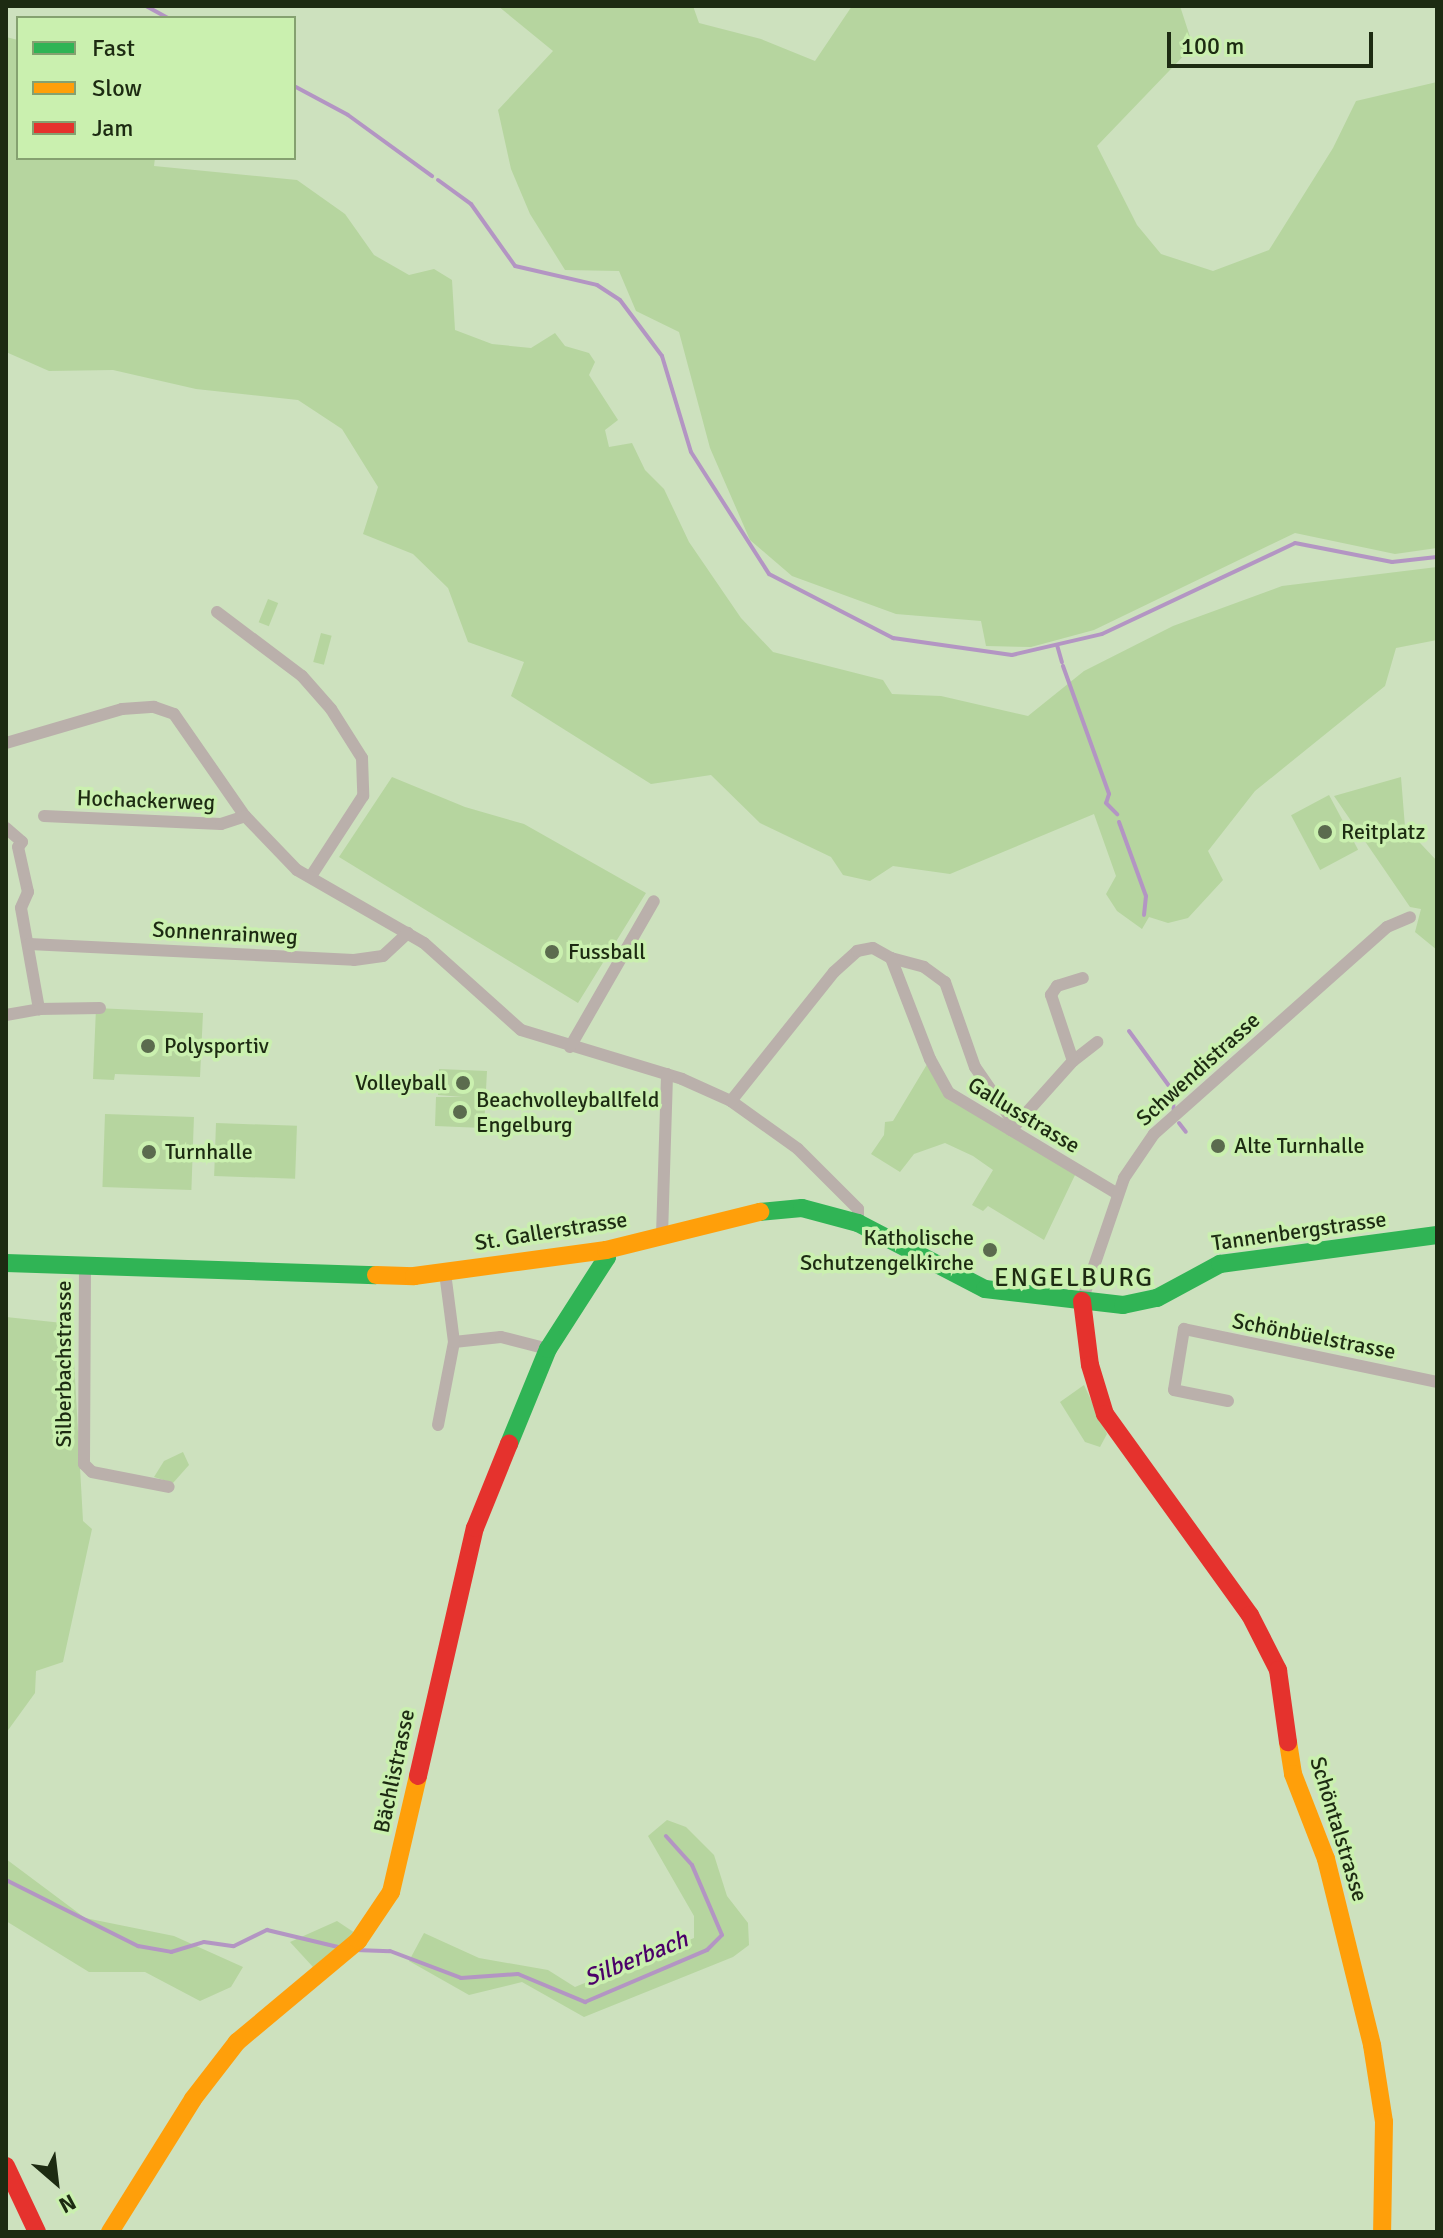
<!DOCTYPE html>
<html>
<head>
<meta charset="utf-8">
<style>
  body { margin:0 }
  #map { position:relative; width:1443px; height:2238px; overflow:hidden; background:#cde1be; font-family:Signika,sans-serif }
  div>[style] { position:absolute }
  [style*='--x'] { left:calc(var(--x)*1px); top:calc(var(--y)*1px); width:calc(var(--w)*1px); rotate:calc(var(--a)*1deg) }
  .green>* { inset:0; background:#b6d59f; transform-origin:0 0 }
  .stream>* { height:4px; margin:-2px; padding:0 2px; transform-origin:2px; border-radius:2px; background:#b395c3 }
  .street>* { height:12px; margin:-6px; padding:0 6px; transform-origin:6px; border-radius:6px; background:#bab0ab }
  .fast>* { height:18px; margin:-9px; padding:0 9px; transform-origin:9px; border-radius:9px; background:#30b455 }
  .slow>* { height:18px; margin:-9px; padding:0 9px; transform-origin:9px; border-radius:9px; background:#ff9f0a }
  .jam>* { height:18px; margin:-9px; padding:0 9px; transform-origin:9px; border-radius:9px; background:#e5322d }
  .dots>* { width:22px; height:22px; translate:-50% -50%; box-sizing:border-box; border:4px solid #caf0af; border-radius:50% }
  span { translate:-50% -50%; white-space:nowrap; text-align:center; line-height:1.15; -webkit-text-stroke:7px #caf0af; paint-order:stroke }
  .street-label { font-size:22px; color:#1d2b12 }
  .poi-label { font-size:22px; color:#1d2b12 }
  .left { translate:0 -50%; text-align:left }
  .right { translate:-100% -50%; text-align:right }
  .water-label { font-size:24px; color:#4b0069; font-style:italic }
  .quarter-label { font-size:26px; color:#1d2b12; letter-spacing:2px }
  .frame { position:absolute; inset:0; border:8px solid #1d2b12; pointer-events:none }
  .legend { position:absolute; left:16px; top:16px; width:280px; height:144px; box-sizing:border-box; background:#caf0af; border:2px solid #85a170; margin:0; padding:10px 14px; list-style:none; font-size:24px; color:#1d2b12 }
  .legend li { display:flex; align-items:center; gap:16px; height:40px }
  .legend b { width:40px; border:2px solid #85a170 }
  .north { position:absolute; left:16px; top:2142px; width:80px; height:80px; -webkit-text-stroke:6px #caf0af; paint-order:stroke; rotate:152deg; font-size:22px; font-weight:700; line-height:32px; text-align:center; color:#1d2b12 }
  .north::after { content:''; display:block; margin:auto; width:28px; height:36px; background:#1d2b12; clip-path:polygon(50% 0,100% 100%,50% 72%,0 100%) }
  .scale { position:absolute; left:1167px; top:32px; width:206px; height:36px; box-sizing:border-box; border:4px solid #1d2b12; border-top:0; padding-left:10px; font-size:24px; line-height:28px; white-space:nowrap; color:#1d2b12; -webkit-text-stroke:6px #caf0af; paint-order:stroke }
</style>
</head>
<body>
<div id="map">
  <div class="green">
    <div style="clip-path:polygon(498px 6px,693px 6px,699px 23px,761px 39px,815px 61px,852px 6px,1180px 6px,1193px 46px,1097px 146px,1137px 225px,1161px 254px,1213px 271px,1269px 250px,1333px 148px,1356px 101px,1437px 82px,1437px 548px,1395px 554px,1295px 533px,1094px 630px,1031px 647px,986px 646px,981px 621px,896px 614px,792px 576px,750px 540px,710px 448px,679px 332px,636px 311px,619px 271px,565px 270px,530px 214px,511px 169px,498px 110px,553px 51px)"></div>
    <div style="clip-path:polygon(6px 37px,18px 40px,18px 158px,155px 158px,154px 166px,297px 180px,345px 214px,374px 255px,409px 275px,434px 269px,452px 280px,455px 330px,492px 344px,531px 348px,555px 333px,565px 346px,589px 353px,595px 362px,589px 375px,618px 420px,605px 430px,609px 447px,632px 443px,645px 470px,664px 489px,689px 542px,741px 618px,773px 652px,883px 680px,892px 694px,941px 696px,1028px 716px,1084px 671px,1173px 626px,1282px 586px,1437px 567px,1437px 640px,1396px 648px,1385px 686px,1255px 791px,1208px 851px,1223px 880px,1188px 918px,1168px 923px,1149px 917px,1142px 929px,1117px 911px,1106px 894px,1116px 876px,1094px 814px,950px 874px,893px 866px,870px 881px,843px 875px,831px 857px,760px 823px,711px 775px,651px 784px,511px 696px,524px 662px,468px 642px,448px 588px,413px 554px,363px 534px,378px 487px,342px 429px,298px 400px,196px 389px,113px 370px,49px 371px,6px 352px)"></div>
    <div style="left:268px;top:599px;width:11px;height:25px;rotate:22deg"></div>
    <div style="left:321px;top:633px;width:11px;height:30px;rotate:15deg"></div>
    <div style="clip-path:polygon(392px 777px,465px 807px,524px 824px,646px 893px,578px 1003px,339px 857px)"></div>
    <div style="clip-path:polygon(1401px 777px,1405px 827px,1437px 861px,1437px 950px,1415px 932px,1421px 909px,1410px 907px,1334px 796px)"></div>
    <div style="left:1329px;top:795px;width:62px;height:43px;rotate:62deg"></div>
    <div style="clip-path:polygon(96px 1008px,203px 1013px,200px 1077px,115px 1074px,114px 1080px,93px 1079px)"></div>
    <div style="clip-path:polygon(929px 1061px,951px 1089px,1076px 1173px,1044px 1240px,988px 1206px,983px 1211px,972px 1205px,993px 1170px,973px 1156px,945px 1143px,914px 1154px,900px 1172px,871px 1154px,884px 1135px,885px 1122px,893px 1121px)"></div>
    <div style="clip-path:polygon(439px 1069px,487px 1071px,484px 1128px,435px 1126px,436px 1097px,463px 1097px,438px 1095px)"></div>
    <div style="left:105px;top:1114px;width:89px;height:73px;rotate:2deg"></div>
    <div style="left:216px;top:1123px;width:81px;height:53px;rotate:2deg"></div>
    <div style="clip-path:polygon(6px 1317px,72px 1324px,83px 1521px,92px 1529px,63px 1662px,36px 1671px,35px 1693px,6px 1733px)"></div>
    <div style="clip-path:polygon(1084px 1385px,1107px 1434px,1100px 1447px,1085px 1442px,1060px 1402px)"></div>
    <div style="clip-path:polygon(183px 1452px,189px 1465px,173px 1483px,154px 1477px,164px 1461px)"></div>
    <div style="clip-path:polygon(667px 1820px,686px 1827px,714px 1855px,727px 1896px,748px 1923px,749px 1945px,733px 1957px,584px 2017px,522px 1982px,469px 1995px,409px 1961px,424px 1933px,479px 1958px,548px 1970px,575px 1987px,694px 1938px,694px 1916px,648px 1836px)"></div>
    <div style="clip-path:polygon(6px 1859px,85px 1918px,174px 1936px,243px 1967px,231px 1987px,200px 2001px,145px 1972px,89px 1972px,6px 1921px)"></div>
    <div style="clip-path:polygon(337px 1921px,355px 1933px,313px 1967px,290px 1942px)"></div>
  </div>
  <div class="stream">
    <div style="--x:146;--y:6;--w:25;--a:29"></div>
    <div style="--x:294;--y:86;--w:61;--a:28.2"></div>
    <div style="--x:348;--y:115;--w:104;--a:36"></div>
    <div style="--x:438;--y:180;--w:41;--a:36"></div>
    <div style="--x:471;--y:204;--w:76;--a:54.6"></div>
    <div style="--x:515;--y:266;--w:84;--a:13"></div>
    <div style="--x:597;--y:285;--w:27;--a:33"></div>
    <div style="--x:620;--y:300;--w:70;--a:53.1"></div>
    <div style="--x:662;--y:356;--w:100;--a:73.2"></div>
    <div style="--x:691;--y:452;--w:145;--a:57.4"></div>
    <div style="--x:769;--y:574;--w:140;--a:27.3"></div>
    <div style="--x:893;--y:638;--w:120;--a:8.1"></div>
    <div style="--x:1012;--y:655;--w:92;--a:-13.1"></div>
    <div style="--x:1102;--y:634;--w:213;--a:-25.2"></div>
    <div style="--x:1295;--y:543;--w:99;--a:11.1"></div>
    <div style="--x:1392;--y:562;--w:45;--a:-6.3"></div>
    <div style="--x:1057;--y:645;--w:18;--a:74"></div>
    <div style="--x:1063;--y:666;--w:136;--a:70.2"></div>
    <div style="--x:1109;--y:794;--w:9;--a:108"></div>
    <div style="--x:1106;--y:803;--w:16;--a:45"></div>
    <div style="--x:1119;--y:822;--w:79;--a:70"></div>
    <div style="--x:1146;--y:896;--w:19;--a:96"></div>
    <div style="--x:1129;--y:1031;--w:73;--a:53.9"></div>
    <div style="--x:1172;--y:1090;--w:21;--a:85"></div>
    <div style="--x:1179;--y:1123;--w:11;--a:52"></div>
    <div style="--x:6;--y:1880;--w:148;--a:26.6"></div>
    <div style="--x:138;--y:1946;--w:34;--a:10"></div>
    <div style="--x:171;--y:1952;--w:34;--a:-17"></div>
    <div style="--x:204;--y:1942;--w:30;--a:8"></div>
    <div style="--x:234;--y:1946;--w:37;--a:-26"></div>
    <div style="--x:267;--y:1930;--w:73;--a:13.5"></div>
    <div style="--x:356;--y:1950;--w:34;--a:2"></div>
    <div style="--x:390;--y:1951;--w:76;--a:20.8"></div>
    <div style="--x:461;--y:1978;--w:57;--a:-4"></div>
    <div style="--x:518;--y:1974;--w:73;--a:22.7"></div>
    <div style="--x:585;--y:2002;--w:133;--a:-23.1"></div>
    <div style="--x:707;--y:1950;--w:21;--a:-45"></div>
    <div style="--x:722;--y:1935;--w:76;--a:-113.2"></div>
    <div style="--x:692;--y:1865;--w:39;--a:-132"></div>
  </div>
  <div class="street">
    <div style="--x:217;--y:612;--w:106;--a:37"></div>
    <div style="--x:302;--y:676;--w:44;--a:48.7"></div>
    <div style="--x:331;--y:709;--w:58;--a:57.7"></div>
    <div style="--x:362;--y:758;--w:38;--a:88"></div>
    <div style="--x:363;--y:796;--w:95;--a:123"></div>
    <div style="--x:6;--y:743;--w:121;--a:-16.3"></div>
    <div style="--x:122;--y:709;--w:32;--a:-4"></div>
    <div style="--x:154;--y:707;--w:21;--a:19"></div>
    <div style="--x:174;--y:714;--w:124;--a:55.2"></div>
    <div style="--x:245;--y:816;--w:75;--a:46.1"></div>
    <div style="--x:297;--y:870;--w:146;--a:29.9"></div>
    <div style="--x:424;--y:943;--w:130;--a:41.9"></div>
    <div style="--x:521;--y:1030;--w:168;--a:16.9"></div>
    <div style="--x:682;--y:1079;--w:54;--a:24.2"></div>
    <div style="--x:731;--y:1101;--w:82;--a:35.6"></div>
    <div style="--x:798;--y:1149;--w:85;--a:45"></div>
    <div style="--x:858;--y:1209;--w:14;--a:90"></div>
    <div style="--x:44;--y:816;--w:177;--a:2.6"></div>
    <div style="--x:221;--y:824;--w:25;--a:-18"></div>
    <div style="--x:6;--y:828;--w:21;--a:41"></div>
    <div style="--x:22;--y:842;--w:6;--a:129"></div>
    <div style="--x:18;--y:847;--w:46;--a:77.5"></div>
    <div style="--x:28;--y:892;--w:17;--a:114"></div>
    <div style="--x:21;--y:908;--w:103;--a:79.9"></div>
    <div style="--x:29;--y:944;--w:325;--a:2.8"></div>
    <div style="--x:354;--y:960;--w:29;--a:-8"></div>
    <div style="--x:383;--y:956;--w:34;--a:-43"></div>
    <div style="--x:891;--y:958;--w:34;--a:15"></div>
    <div style="--x:924;--y:967;--w:26;--a:36"></div>
    <div style="--x:945;--y:982;--w:90;--a:70.6"></div>
    <div style="--x:975;--y:1067;--w:63;--a:55.3"></div>
    <div style="--x:1011;--y:1119;--w:11;--a:90"></div>
    <div style="--x:6;--y:1015;--w:34;--a:-10"></div>
    <div style="--x:39;--y:1009;--w:61;--a:-0.9"></div>
    <div style="--x:570;--y:1047;--w:168;--a:-60.1"></div>
    <div style="--x:1073;--y:1061;--w:31;--a:-38"></div>
    <div style="--x:731;--y:1101;--w:165;--a:-51.4"></div>
    <div style="--x:834;--y:972;--w:31;--a:-42"></div>
    <div style="--x:857;--y:951;--w:16;--a:-11"></div>
    <div style="--x:873;--y:948;--w:21;--a:29"></div>
    <div style="--x:891;--y:958;--w:108;--a:68.9"></div>
    <div style="--x:930;--y:1059;--w:39;--a:61"></div>
    <div style="--x:949;--y:1093;--w:197;--a:30.9"></div>
    <div style="--x:1011;--y:1130;--w:93;--a:-48.1"></div>
    <div style="--x:1073;--y:1061;--w:70;--a:-108.4"></div>
    <div style="--x:1051;--y:995;--w:11;--a:-56"></div>
    <div style="--x:1057;--y:986;--w:27;--a:-17"></div>
    <div style="--x:662;--y:1235;--w:161;--a:-88.2"></div>
    <div style="--x:85;--y:1269;--w:195;--a:90.3"></div>
    <div style="--x:84;--y:1464;--w:11;--a:45"></div>
    <div style="--x:92;--y:1472;--w:78;--a:11"></div>
    <div style="--x:1082;--y:1301;--w:130;--a:-71.1"></div>
    <div style="--x:1124;--y:1178;--w:53;--a:-55.7"></div>
    <div style="--x:1154;--y:1134;--w:312;--a:-41.6"></div>
    <div style="--x:1387;--y:927;--w:25;--a:-23"></div>
    <div style="--x:454;--y:1342;--w:47;--a:-6.1"></div>
    <div style="--x:501;--y:1337;--w:49;--a:14.3"></div>
    <div style="--x:1228;--y:1401;--w:55;--a:-168.5"></div>
    <div style="--x:1174;--y:1390;--w:62;--a:-80.7"></div>
    <div style="--x:1184;--y:1329;--w:258;--a:11.8"></div>
    <div style="--x:438;--y:1425;--w:85;--a:-79.1"></div>
    <div style="--x:454;--y:1342;--w:70;--a:-97.4"></div>
  </div>
  <div class="fast">
    <div style="--x:760;--y:1212;--w:42;--a:-5.4"></div>
    <div style="--x:802;--y:1208;--w:58;--a:15"></div>
    <div style="--x:858;--y:1223;--w:143;--a:27.5"></div>
    <div style="--x:985;--y:1289;--w:139;--a:6.6"></div>
    <div style="--x:1123;--y:1305;--w:35;--a:-12"></div>
    <div style="--x:1157;--y:1298;--w:72;--a:-28.4"></div>
    <div style="--x:1220;--y:1264;--w:219;--a:-7.6"></div>
    <div style="--x:6;--y:1263;--w:370;--a:1.9"></div>
    <div style="--x:509;--y:1444;--w:103;--a:-67.7"></div>
    <div style="--x:548;--y:1349;--w:109;--a:-57.3"></div>
    <div style="--x:607;--y:1257;--w:7;--a:-98"></div>
  </div>
  <div class="slow">
    <div style="--x:376;--y:1275;--w:38;--a:2"></div>
    <div style="--x:414;--y:1276;--w:194;--a:-7.7"></div>
    <div style="--x:606;--y:1250;--w:159;--a:-13.9"></div>
    <div style="--x:1288;--y:1742;--w:32;--a:81"></div>
    <div style="--x:1293;--y:1774;--w:91;--a:68.8"></div>
    <div style="--x:1326;--y:1859;--w:192;--a:76.1"></div>
    <div style="--x:1372;--y:2045;--w:78;--a:81.1"></div>
    <div style="--x:1384;--y:2122;--w:110;--a:91"></div>
    <div style="--x:110;--y:2232;--w:157;--a:-58"></div>
    <div style="--x:193;--y:2099;--w:72;--a:-52.3"></div>
    <div style="--x:237;--y:2042;--w:158;--a:-39.9"></div>
    <div style="--x:358;--y:1941;--w:59;--a:-56"></div>
    <div style="--x:391;--y:1892;--w:119;--a:-76.9"></div>
  </div>
  <div class="jam">
    <div style="--x:1082;--y:1301;--w:64;--a:82.9"></div>
    <div style="--x:1090;--y:1365;--w:51;--a:73"></div>
    <div style="--x:1105;--y:1414;--w:248;--a:54.2"></div>
    <div style="--x:1250;--y:1615;--w:62;--a:63"></div>
    <div style="--x:1278;--y:1670;--w:73;--a:82.1"></div>
    <div style="--x:418;--y:1776;--w:254;--a:-77.1"></div>
    <div style="--x:475;--y:1528;--w:91;--a:-68"></div>
    <div style="--x:6;--y:2166;--w:73;--a:64.8"></div>
  </div>
  <div class="dots">
    <div style="left:1325px;top:832px;background:#5b6b4e"></div>
    <div style="left:552px;top:952px;background:#5b6b4e"></div>
    <div style="left:148px;top:1046px;background:#5b6b4e"></div>
    <div style="left:463px;top:1083px;background:#5b6b4e"></div>
    <div style="left:460px;top:1112px;background:#5b6b4e"></div>
    <div style="left:1218px;top:1146px;background:#5b6b4e"></div>
    <div style="left:149px;top:1152px;background:#5b6b4e"></div>
    <div style="left:990px;top:1250px;background:#5b6b4e"></div>
  </div>
  <div class="street-label">
    <span style="left:146px;top:800px;rotate:2deg">Hochackerweg</span>
    <span style="left:225px;top:933px;rotate:3deg">Sonnenrainweg</span>
    <span style="left:1198px;top:1069px;rotate:-42deg">Schwendistrasse</span>
    <span style="left:1024px;top:1115px;rotate:31deg">Gallusstrasse</span>
    <span style="left:551px;top:1231px;rotate:-9deg">St. Gallerstrasse</span>
    <span style="left:1299px;top:1231px;rotate:-8deg">Tannenbergstrasse</span>
    <span style="left:1314px;top:1336px;rotate:11deg">Schönbüelstrasse</span>
    <span style="left:64px;top:1364px;rotate:-90deg">Silberbachstrasse</span>
    <span style="left:394px;top:1771px;rotate:-78deg">Bächlistrasse</span>
    <span style="left:1339px;top:1829px;rotate:73deg">Schöntalstrasse</span>
  </div>
  <div class="poi-label">
    <span class="left" style="left:1341px;top:832px">Reitplatz</span>
    <span class="left" style="left:568px;top:952px">Fussball</span>
    <span class="left" style="left:164px;top:1046px">Polysportiv</span>
    <span class="right" style="left:447px;top:1083px">Volleyball</span>
    <span class="left" style="left:476px;top:1112px">Beachvolleyballfeld<br>Engelburg</span>
    <span class="left" style="left:1234px;top:1146px">Alte Turnhalle</span>
    <span class="left" style="left:165px;top:1152px">Turnhalle</span>
    <span class="right" style="left:974px;top:1250px">Katholische<br>Schutzengelkirche</span>
  </div>
  <div class="water-label">
    <span style="left:636px;top:1959px;rotate:-22deg">Silberbach</span>
  </div>
  <div class="quarter-label">
    <span style="left:1074px;top:1279px">ENGELBURG</span>
  </div>
  <div class="frame"></div>
  <ul class="legend">
  <li><b style="height:10px;background:#30b455"></b>Fast</li>
  <li><b style="height:10px;background:#ff9f0a"></b>Slow</li>
  <li><b style="height:10px;background:#e5322d"></b>Jam</li>
  </ul>
  <div class="north">N</div>
  <div class="scale">100 m</div>
</div>
</body>
</html>
